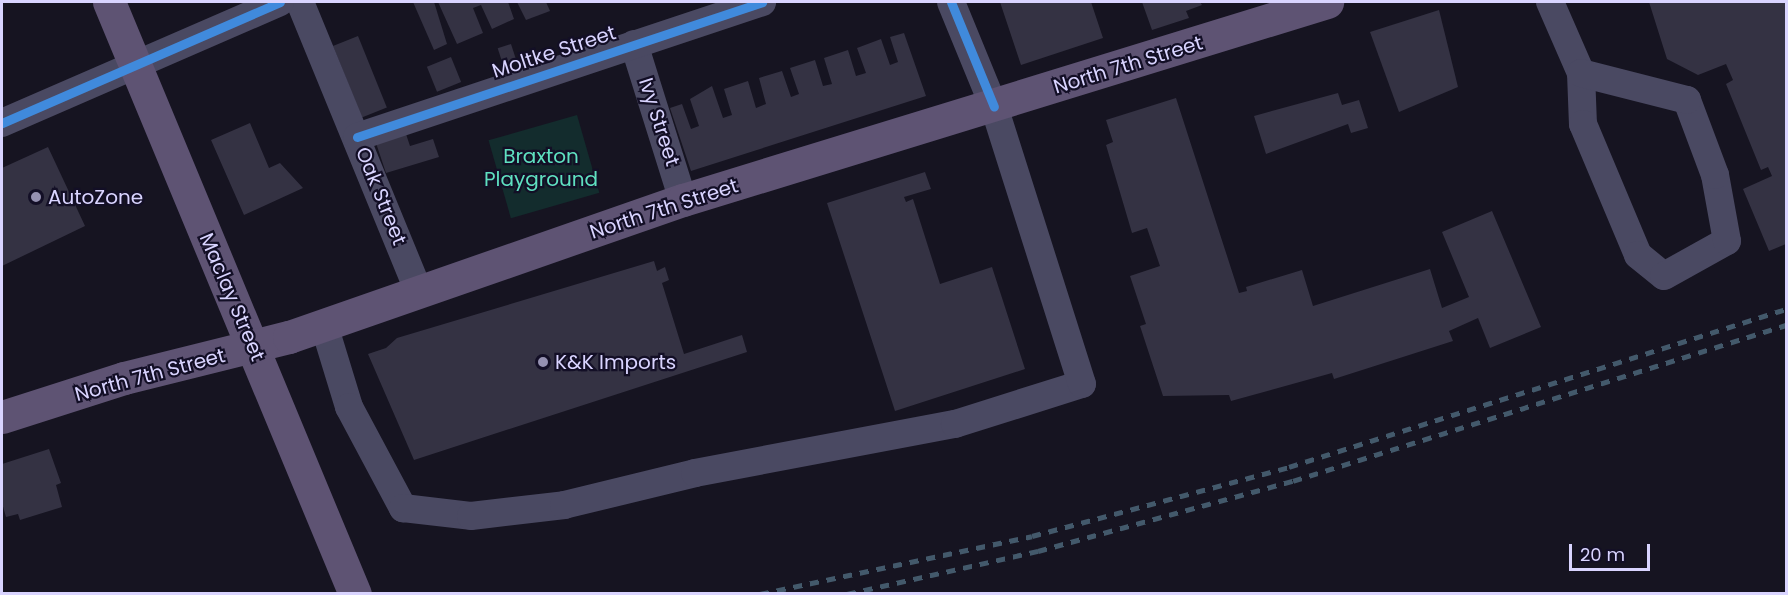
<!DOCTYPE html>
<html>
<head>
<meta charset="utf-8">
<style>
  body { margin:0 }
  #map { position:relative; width:1788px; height:595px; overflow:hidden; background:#161421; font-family:Poppins,sans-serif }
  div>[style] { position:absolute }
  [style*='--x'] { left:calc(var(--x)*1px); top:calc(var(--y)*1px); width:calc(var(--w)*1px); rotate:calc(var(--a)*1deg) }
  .green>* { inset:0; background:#132c2d; transform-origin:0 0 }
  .building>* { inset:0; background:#343243; transform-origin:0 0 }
  .minor>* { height:28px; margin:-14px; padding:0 14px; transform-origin:14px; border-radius:14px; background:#4a4962 }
  .major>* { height:33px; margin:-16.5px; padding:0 16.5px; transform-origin:16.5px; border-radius:16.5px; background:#5e5373 }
  .rail>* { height:4.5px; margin-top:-2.25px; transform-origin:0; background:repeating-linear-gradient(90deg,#43596b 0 9px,transparent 0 17px) }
  .cycleway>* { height:9px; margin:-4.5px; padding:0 4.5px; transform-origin:4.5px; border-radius:4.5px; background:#408adc }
  .dots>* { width:16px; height:16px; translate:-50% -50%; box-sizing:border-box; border:3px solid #130f26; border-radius:50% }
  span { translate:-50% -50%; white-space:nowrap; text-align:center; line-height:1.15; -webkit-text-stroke:4.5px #130f26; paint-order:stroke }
  .street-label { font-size:20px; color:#d9d4ff }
  .park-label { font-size:20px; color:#5fe0c0 }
  .poi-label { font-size:20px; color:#d9d4ff }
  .left { translate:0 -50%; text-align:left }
  .frame { position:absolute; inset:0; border:3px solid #d9d4ff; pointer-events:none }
  .scale { position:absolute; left:1569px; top:544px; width:81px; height:27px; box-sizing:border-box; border:3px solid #d9d4ff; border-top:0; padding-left:8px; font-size:18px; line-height:21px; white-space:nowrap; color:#d9d4ff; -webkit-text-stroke:4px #130f26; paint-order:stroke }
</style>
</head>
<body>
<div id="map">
  <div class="green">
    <div style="left:577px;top:115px;width:81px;height:92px;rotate:74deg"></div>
  </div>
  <div class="building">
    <div style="clip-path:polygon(413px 2px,434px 2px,447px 44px,434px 50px)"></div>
    <div style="clip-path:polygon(438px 2px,508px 2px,514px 19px,492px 29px,481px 5px,473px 8px,483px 33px,457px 44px)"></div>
    <div style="clip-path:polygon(517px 2px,546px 2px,550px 11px,526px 20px)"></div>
    <div style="clip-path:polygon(1000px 2px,1091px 2px,1103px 38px,1021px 65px)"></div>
    <div style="clip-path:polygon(1142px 2px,1200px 2px,1202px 5px,1186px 11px,1189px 18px,1152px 30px)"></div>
    <div style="clip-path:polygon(1649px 2px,1786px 2px,1786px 244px,1769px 251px,1743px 189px,1772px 176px,1768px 167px,1761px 170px,1726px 84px,1733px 80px,1726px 64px,1698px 75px,1667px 59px)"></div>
    <div style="clip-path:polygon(1439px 10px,1458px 87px,1399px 112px,1370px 32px)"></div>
    <div style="clip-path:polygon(904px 33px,926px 96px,691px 171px,670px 108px,682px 104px,691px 129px,699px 126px,690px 99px,712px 86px,723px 118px,732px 115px,724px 89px,748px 81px,756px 108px,766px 104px,759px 78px,782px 71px,791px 97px,799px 94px,790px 68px,815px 60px,823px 86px,832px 84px,824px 58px,848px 50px,856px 76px,866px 73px,857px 48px,881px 39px,890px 65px,898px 62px,890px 37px)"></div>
    <div style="left:358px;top:36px;width:77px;height:27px;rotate:68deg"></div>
    <div style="left:511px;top:44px;width:20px;height:14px;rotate:72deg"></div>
    <div style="left:451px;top:57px;width:27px;height:26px;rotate:68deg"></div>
    <div style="clip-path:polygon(1338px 93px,1342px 105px,1359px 100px,1368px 128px,1351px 133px,1348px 124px,1266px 154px,1254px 116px)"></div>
    <div style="clip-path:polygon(1176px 98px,1239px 293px,1247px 291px,1246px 287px,1302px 270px,1313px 306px,1430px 269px,1442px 308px,1469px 297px,1442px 232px,1492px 211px,1541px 327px,1490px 348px,1478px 318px,1449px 331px,1453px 341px,1334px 379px,1332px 373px,1231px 401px,1229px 395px,1163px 396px,1140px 326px,1146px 324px,1130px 276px,1160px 266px,1147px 228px,1132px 233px,1106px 145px,1113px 142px,1106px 120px)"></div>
    <div style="clip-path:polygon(250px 123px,269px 168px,280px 163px,303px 188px,244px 215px,211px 140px)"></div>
    <div style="clip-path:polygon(403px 125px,410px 146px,433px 139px,439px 157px,386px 173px,373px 134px)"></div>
    <div style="clip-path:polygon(48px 147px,85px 226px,2px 266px,2px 168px)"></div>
    <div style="clip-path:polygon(925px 172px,931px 189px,904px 197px,906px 202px,913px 199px,940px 284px,992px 267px,1025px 369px,895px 411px,827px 203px)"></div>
    <div style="clip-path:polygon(654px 261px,657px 271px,665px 267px,669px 280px,662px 283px,684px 354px,742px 335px,747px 352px,414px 460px,368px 354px,386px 348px,397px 338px)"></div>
    <div style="clip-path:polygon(49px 449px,61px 483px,56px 485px,62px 507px,20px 520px,18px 514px,6px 517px,2px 503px,2px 464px)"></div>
  </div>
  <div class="minor">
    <div style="--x:300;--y:2;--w:313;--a:67.7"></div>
    <div style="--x:1550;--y:2;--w:77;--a:66.4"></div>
    <div style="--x:1581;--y:73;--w:51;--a:87.8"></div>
    <div style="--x:1583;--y:124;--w:142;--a:67.2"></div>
    <div style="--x:1638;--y:255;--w:33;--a:39"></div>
    <div style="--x:1664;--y:276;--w:72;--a:-29.1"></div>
    <div style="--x:1727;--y:241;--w:67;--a:-100.3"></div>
    <div style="--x:1715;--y:175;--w:80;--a:-110.5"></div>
    <div style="--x:1687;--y:100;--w:109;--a:-165.7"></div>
    <div style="--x:634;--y:44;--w:164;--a:72.6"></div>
    <div style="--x:2;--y:123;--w:303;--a:-23.5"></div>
    <div style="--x:357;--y:137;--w:427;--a:-18.4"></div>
    <div style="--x:324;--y:325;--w:86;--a:73"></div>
    <div style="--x:349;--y:407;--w:115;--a:61.9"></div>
    <div style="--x:403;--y:508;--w:68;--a:6.7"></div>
    <div style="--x:471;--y:516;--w:94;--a:-6.7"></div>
    <div style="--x:564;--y:505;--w:135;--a:-13.7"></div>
    <div style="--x:695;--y:473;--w:265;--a:-10.7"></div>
    <div style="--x:955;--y:424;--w:133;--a:-17.5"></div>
    <div style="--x:1082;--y:384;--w:291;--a:-107.6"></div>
    <div style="--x:994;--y:107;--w:113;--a:-112.3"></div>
  </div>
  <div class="major">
    <div style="--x:109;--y:2;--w:641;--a:67.44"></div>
    <div style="--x:2;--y:417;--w:128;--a:-17.7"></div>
    <div style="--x:124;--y:378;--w:170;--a:-14"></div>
    <div style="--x:289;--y:337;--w:417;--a:-19.2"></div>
    <div style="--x:683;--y:200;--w:674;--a:-17.09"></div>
  </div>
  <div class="rail">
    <div style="--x:760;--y:594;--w:278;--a:-12"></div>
    <div style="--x:1032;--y:536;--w:266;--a:-15"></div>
    <div style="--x:1289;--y:467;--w:522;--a:-17.64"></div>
    <div style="--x:847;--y:594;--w:196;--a:-12.7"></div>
    <div style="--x:1038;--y:551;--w:264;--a:-15.4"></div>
    <div style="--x:1293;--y:481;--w:517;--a:-17.56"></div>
  </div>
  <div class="cycleway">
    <div style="--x:951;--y:2;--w:113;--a:67.7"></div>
    <div style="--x:2;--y:123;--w:303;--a:-23.5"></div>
    <div style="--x:357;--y:137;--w:427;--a:-18.4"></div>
  </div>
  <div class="dots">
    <div style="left:36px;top:197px;background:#9591b1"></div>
    <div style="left:543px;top:362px;background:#9591b1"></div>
  </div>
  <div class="street-label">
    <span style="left:554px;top:52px;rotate:-18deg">Moltke Street</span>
    <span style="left:1128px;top:65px;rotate:-17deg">North 7th Street</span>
    <span style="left:659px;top:122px;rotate:72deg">Ivy Street</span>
    <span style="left:381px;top:196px;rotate:68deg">Oak Street</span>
    <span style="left:664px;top:209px;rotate:-18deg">North 7th Street</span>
    <span style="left:232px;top:297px;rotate:67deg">Maclay Street</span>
    <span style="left:150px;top:375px;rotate:-15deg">North 7th Street</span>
  </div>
  <div class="park-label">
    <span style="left:541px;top:168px">Braxton<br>Playground</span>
  </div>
  <div class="poi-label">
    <span class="left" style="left:48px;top:197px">AutoZone</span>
    <span class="left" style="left:555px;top:362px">K&amp;K Imports</span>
  </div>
  <div class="frame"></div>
  <div class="scale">20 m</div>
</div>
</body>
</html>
